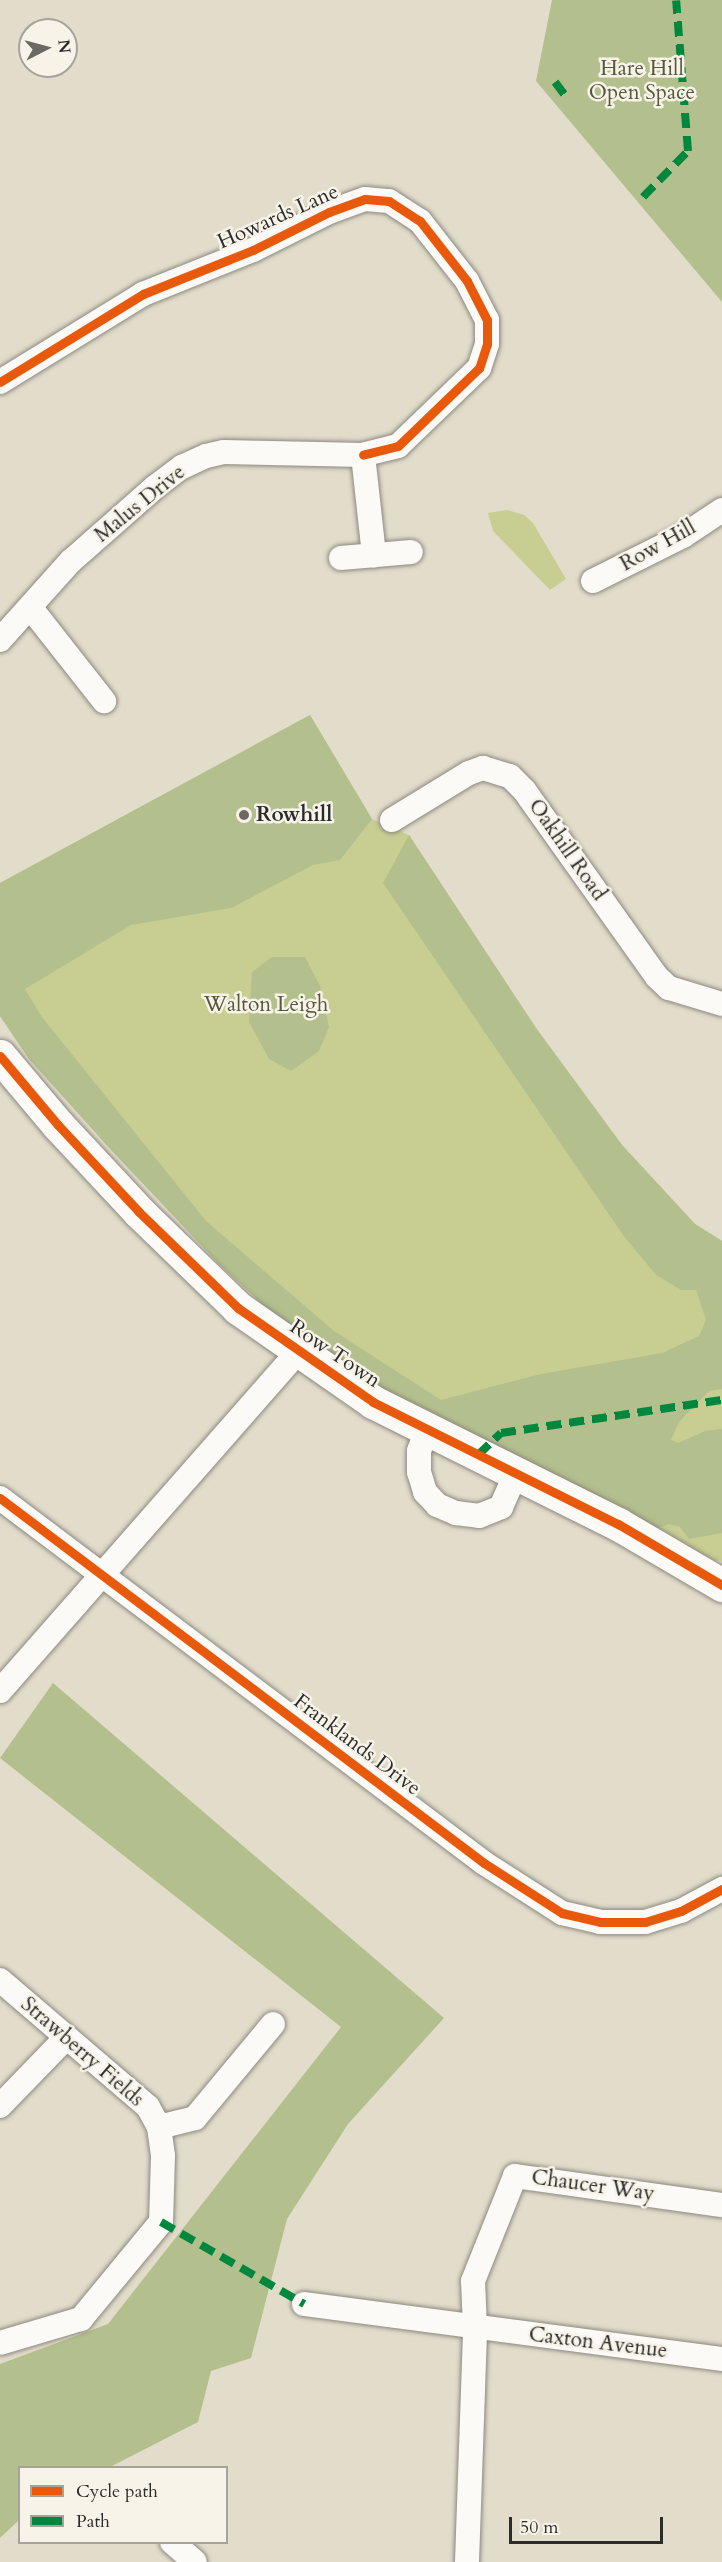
<!DOCTYPE html>
<html>
<head>
<meta charset="utf-8">
<style>
  body { margin:0 }
  #map { position:relative; width:722px; height:2562px; overflow:hidden; background:#e2dcca; font-family:Cardo,serif }
  div>[style] { position:absolute }
  [style*='--x'] { left:calc(var(--x)*1px); top:calc(var(--y)*1px); width:calc(var(--w)*1px); rotate:calc(var(--a)*1deg) }
  .green>* { inset:0; background:#c8ce92 }
  .forest>* { inset:0; background:#b3bf8c }
  .roads { filter:drop-shadow(0 0 2px #8c8980) drop-shadow(0 0 2px #8c8980) }
  .street>* { height:24px; margin:-12px; padding:0 12px; transform-origin:12px; border-radius:12px; background:#fbfaf7 }
  .secondary>* { height:33px; margin:-16.5px; padding:0 16.5px; transform-origin:16.5px; border-radius:16.5px; background:#fbfaf7 }
  .quiet>* { height:8px; margin-top:-4px; transform-origin:0; background:repeating-linear-gradient(90deg,#00873e 0 15px,transparent 0 23px) }
  .cycleway>* { height:9px; margin:-4.5px; padding:0 4.5px; transform-origin:4.5px; border-radius:4.5px; background:#e8590c }
  .dots>* { width:16px; height:16px; translate:-50% -50%; box-sizing:border-box; border:3px solid #f7f3e8; border-radius:50% }
  span { translate:-50% -50%; white-space:nowrap; text-align:center; line-height:1.15; -webkit-text-stroke:5px #f7f3e8; paint-order:stroke }
  .park-label { font-size:21px; color:#54583c }
  .street-label { font-size:21px; color:#2b2b2b }
  .poi-label { font-size:21px; color:#2b2b2b; font-weight:700 }
  .left { translate:0 -50%; text-align:left }
  .legend { position:absolute; left:18px; top:2466px; width:210px; height:78px; box-sizing:border-box; background:#f7f3e8; border:2px solid #a5a39c; margin:0; padding:8px 10px; list-style:none; font-size:18px; color:#2b2b2b }
  .legend li { display:flex; align-items:center; gap:12px; height:30px }
  .legend b { width:30px; border:2px solid #a5a39c }
  .north { position:absolute; left:18px; top:18px; width:60px; height:60px; box-sizing:border-box; background:#f7f3e8; border:2px solid #a5a39c; border-radius:50%; rotate:84deg; font-size:16px; font-weight:700; line-height:24px; text-align:center; color:#2b2b2b }
  .north::after { content:''; display:block; margin:auto; width:21px; height:27px; background:#6b6963; clip-path:polygon(50% 0,100% 100%,50% 72%,0 100%) }
  .scale { position:absolute; left:509px; top:2517px; width:154px; height:27px; box-sizing:border-box; border:3px solid #2b2b2b; border-top:0; padding-left:8px; font-size:18px; line-height:21px; white-space:nowrap; color:#2b2b2b; -webkit-text-stroke:4px #f7f3e8; paint-order:stroke }
</style>
</head>
<body>
<div id="map">
  <div class="green">
    <div style="clip-path:polygon(507px 510px,524px 515px,533px 523px,566px 579px,550px 590px,493px 531px,488px 513px)"></div>
    <div style="clip-path:polygon(310px 715px,372px 819px,409px 835px,536px 1028px,622px 1145px,695px 1224px,722px 1241px,722px 1561px,711px 1560px,414px 1410px,219px 1264px,29px 1059px,0 1016px,0 883px)"></div>
  </div>
  <div class="forest">
    <div style="clip-path:polygon(552px 0,722px 0,722px 302px,536px 81px)"></div>
    <div style="clip-path:polygon(310px 715px,372px 819px,340px 860px,313px 865px,231px 908px,131px 925px,25px 989px,42px 1017px,206px 1221px,334px 1331px,441px 1400px,541px 1374px,662px 1353px,699px 1336px,706px 1320px,696px 1290px,681px 1290px,656px 1275px,623px 1235px,383px 883px,409px 835px,536px 1028px,622px 1145px,695px 1224px,722px 1241px,722px 1389px,709px 1391px,679px 1422px,671px 1440px,678px 1443px,705px 1431px,722px 1429px,722px 1533px,689px 1539px,680px 1527px,669px 1524px,656px 1529px,414px 1410px,295px 1335px,219px 1264px,111px 1150px,29px 1059px,0 1016px,0 883px)"></div>
    <div style="clip-path:polygon(272px 957px,305px 957px,320px 986px,329px 1027px,319px 1051px,291px 1071px,269px 1059px,249px 1022px,252px 972px)"></div>
    <div style="clip-path:polygon(53px 1683px,444px 2018px,348px 2124px,287px 2219px,251px 2358px,211px 2371px,198px 2422px,110px 2467px,20px 2468px,19px 2520px,0 2538px,0 2364px,108px 2324px,341px 2027px,0 1758px)"></div>
  </div>
  <div class="roads">
    <div class="street">
      <div style="--x:0;--y:382;--w:168;--a:-31.6"></div>
      <div style="--x:143;--y:294;--w:118;--a:-21.8"></div>
      <div style="--x:253;--y:250;--w:85;--a:-26.6"></div>
      <div style="--x:329;--y:212;--w:38;--a:-20"></div>
      <div style="--x:365;--y:199;--w:24;--a:5"></div>
      <div style="--x:389;--y:201;--w:37;--a:33"></div>
      <div style="--x:420;--y:221;--w:76;--a:51.9"></div>
      <div style="--x:467;--y:281;--w:44;--a:62.9"></div>
      <div style="--x:487;--y:320;--w:24;--a:90"></div>
      <div style="--x:487;--y:344;--w:25;--a:108"></div>
      <div style="--x:479;--y:368;--w:112;--a:136.1"></div>
      <div style="--x:398;--y:446;--w:36;--a:166"></div>
      <div style="--x:341;--y:558;--w:70;--a:-4.9"></div>
      <div style="--x:593;--y:581;--w:101;--a:-26.6"></div>
      <div style="--x:683;--y:536;--w:47;--a:-33.7"></div>
      <div style="--x:30;--y:607;--w:120;--a:51.8"></div>
      <div style="--x:0;--y:640;--w:106;--a:-48.1"></div>
      <div style="--x:71;--y:561;--w:112;--a:-41.4"></div>
      <div style="--x:155;--y:487;--w:34;--a:-37"></div>
      <div style="--x:182;--y:467;--w:26;--a:-25"></div>
      <div style="--x:206;--y:456;--w:18;--a:-13"></div>
      <div style="--x:224;--y:452;--w:139;--a:1.2"></div>
      <div style="--x:363;--y:455;--w:101;--a:83.7"></div>
      <div style="--x:392;--y:820;--w:90;--a:-31.4"></div>
      <div style="--x:469;--y:773;--w:15;--a:-20"></div>
      <div style="--x:483;--y:768;--w:28;--a:17"></div>
      <div style="--x:510;--y:776;--w:20;--a:45"></div>
      <div style="--x:524;--y:790;--w:229;--a:54.6"></div>
      <div style="--x:657;--y:977;--w:16;--a:43"></div>
      <div style="--x:669;--y:988;--w:55;--a:16.8"></div>
      <div style="--x:427;--y:1429;--w:23;--a:110"></div>
      <div style="--x:419;--y:1451;--w:21;--a:90"></div>
      <div style="--x:419;--y:1472;--w:21;--a:73"></div>
      <div style="--x:425;--y:1492;--w:18;--a:47"></div>
      <div style="--x:437;--y:1505;--w:21;--a:23"></div>
      <div style="--x:456;--y:1513;--w:23;--a:7"></div>
      <div style="--x:479;--y:1516;--w:24;--a:-22"></div>
      <div style="--x:501;--y:1507;--w:36;--a:-66"></div>
      <div style="--x:0;--y:1498;--w:606;--a:37.02"></div>
      <div style="--x:484;--y:1863;--w:93;--a:32.7"></div>
      <div style="--x:562;--y:1913;--w:39;--a:13"></div>
      <div style="--x:600;--y:1922;--w:45;--a:0"></div>
      <div style="--x:645;--y:1922;--w:38;--a:-17"></div>
      <div style="--x:681;--y:1911;--w:47;--a:-28.2"></div>
      <div style="--x:0;--y:1691;--w:451;--a:-48.7"></div>
      <div style="--x:0;--y:1980;--w:195;--a:40.6"></div>
      <div style="--x:148;--y:2107;--w:23;--a:61"></div>
      <div style="--x:159;--y:2127;--w:29;--a:82"></div>
      <div style="--x:163;--y:2156;--w:66;--a:91.7"></div>
      <div style="--x:161;--y:2222;--w:126;--a:129.5"></div>
      <div style="--x:81;--y:2319;--w:84;--a:163.5"></div>
      <div style="--x:0;--y:2106;--w:93;--a:-45.9"></div>
      <div style="--x:159;--y:2127;--w:37;--a:-14"></div>
      <div style="--x:195;--y:2118;--w:122;--a:-50.3"></div>
      <div style="--x:304;--y:2304;--w:422;--a:7.5"></div>
      <div style="--x:172;--y:2542;--w:30;--a:41"></div>
      <div style="--x:467;--y:2562;--w:234;--a:-88"></div>
      <div style="--x:475;--y:2328;--w:47;--a:-92.4"></div>
      <div style="--x:473;--y:2281;--w:113;--a:-68.2"></div>
      <div style="--x:515;--y:2176;--w:209;--a:8"></div>
    </div>
    <div class="secondary">
      <div style="--x:0;--y:1056;--w:90;--a:50"></div>
      <div style="--x:58;--y:1125;--w:119;--a:47"></div>
      <div style="--x:139;--y:1212;--w:138;--a:44.1"></div>
      <div style="--x:238;--y:1308;--w:165;--a:34.8"></div>
      <div style="--x:373;--y:1402;--w:274;--a:26.5"></div>
      <div style="--x:618;--y:1524;--w:121;--a:30.4"></div>
    </div>
  </div>
  <div class="quiet">
    <div style="--x:555;--y:82;--w:20;--a:53"></div>
    <div style="--x:643;--y:197;--w:64;--a:-45.6"></div>
    <div style="--x:688;--y:151;--w:151;--a:-94.5"></div>
    <div style="--x:478;--y:1455;--w:32;--a:-44"></div>
    <div style="--x:501;--y:1433;--w:223;--a:-8.5"></div>
    <div style="--x:161;--y:2222;--w:165;--a:29.8"></div>
  </div>
  <div class="cycleway">
    <div style="--x:0;--y:382;--w:168;--a:-31.6"></div>
    <div style="--x:143;--y:294;--w:118;--a:-21.8"></div>
    <div style="--x:253;--y:250;--w:85;--a:-26.6"></div>
    <div style="--x:329;--y:212;--w:38;--a:-20"></div>
    <div style="--x:365;--y:199;--w:24;--a:5"></div>
    <div style="--x:389;--y:201;--w:37;--a:33"></div>
    <div style="--x:420;--y:221;--w:76;--a:51.9"></div>
    <div style="--x:467;--y:281;--w:44;--a:62.9"></div>
    <div style="--x:487;--y:320;--w:24;--a:90"></div>
    <div style="--x:487;--y:344;--w:25;--a:108"></div>
    <div style="--x:479;--y:368;--w:112;--a:136.1"></div>
    <div style="--x:398;--y:446;--w:36;--a:166"></div>
    <div style="--x:0;--y:1056;--w:90;--a:50"></div>
    <div style="--x:58;--y:1125;--w:119;--a:47"></div>
    <div style="--x:139;--y:1212;--w:138;--a:44.1"></div>
    <div style="--x:238;--y:1308;--w:165;--a:34.8"></div>
    <div style="--x:373;--y:1402;--w:274;--a:26.5"></div>
    <div style="--x:618;--y:1524;--w:121;--a:30.4"></div>
    <div style="--x:0;--y:1498;--w:606;--a:37.02"></div>
    <div style="--x:484;--y:1863;--w:93;--a:32.7"></div>
    <div style="--x:562;--y:1913;--w:39;--a:13"></div>
    <div style="--x:600;--y:1922;--w:45;--a:0"></div>
    <div style="--x:645;--y:1922;--w:38;--a:-17"></div>
    <div style="--x:681;--y:1911;--w:47;--a:-28.2"></div>
  </div>
  <div class="dots">
    <div style="left:244px;top:815px;background:#6b6963"></div>
  </div>
  <div class="park-label">
    <span style="left:642px;top:81px">Hare Hill<br>Open Space</span>
    <span style="left:266px;top:1005px">Walton Leigh</span>
  </div>
  <div class="street-label">
    <span style="left:278px;top:217px;rotate:-24deg">Howards Lane</span>
    <span style="left:140px;top:504px;rotate:-39deg">Malus Drive</span>
    <span style="left:658px;top:546px;rotate:-29deg">Row Hill</span>
    <span style="left:567px;top:850px;rotate:55deg">Oakhill Road</span>
    <span style="left:335px;top:1354px;rotate:34deg">Row Town</span>
    <span style="left:357px;top:1745px;rotate:37deg">Franklands Drive</span>
    <span style="left:82px;top:2052px;rotate:41deg">Strawberry Fields</span>
    <span style="left:593px;top:2186px;rotate:8deg">Chaucer Way</span>
    <span style="left:598px;top:2343px;rotate:7deg">Caxton Avenue</span>
  </div>
  <div class="poi-label">
    <span class="left" style="left:256px;top:815px">Rowhill</span>
  </div>
  <ul class="legend">
  <li><b style="height:8px;background:#e8590c"></b>Cycle path</li>
  <li><b style="height:8px;background:#00873e"></b>Path</li>
  </ul>
  <div class="north">N</div>
  <div class="scale">50 m</div>
</div>
</body>
</html>
